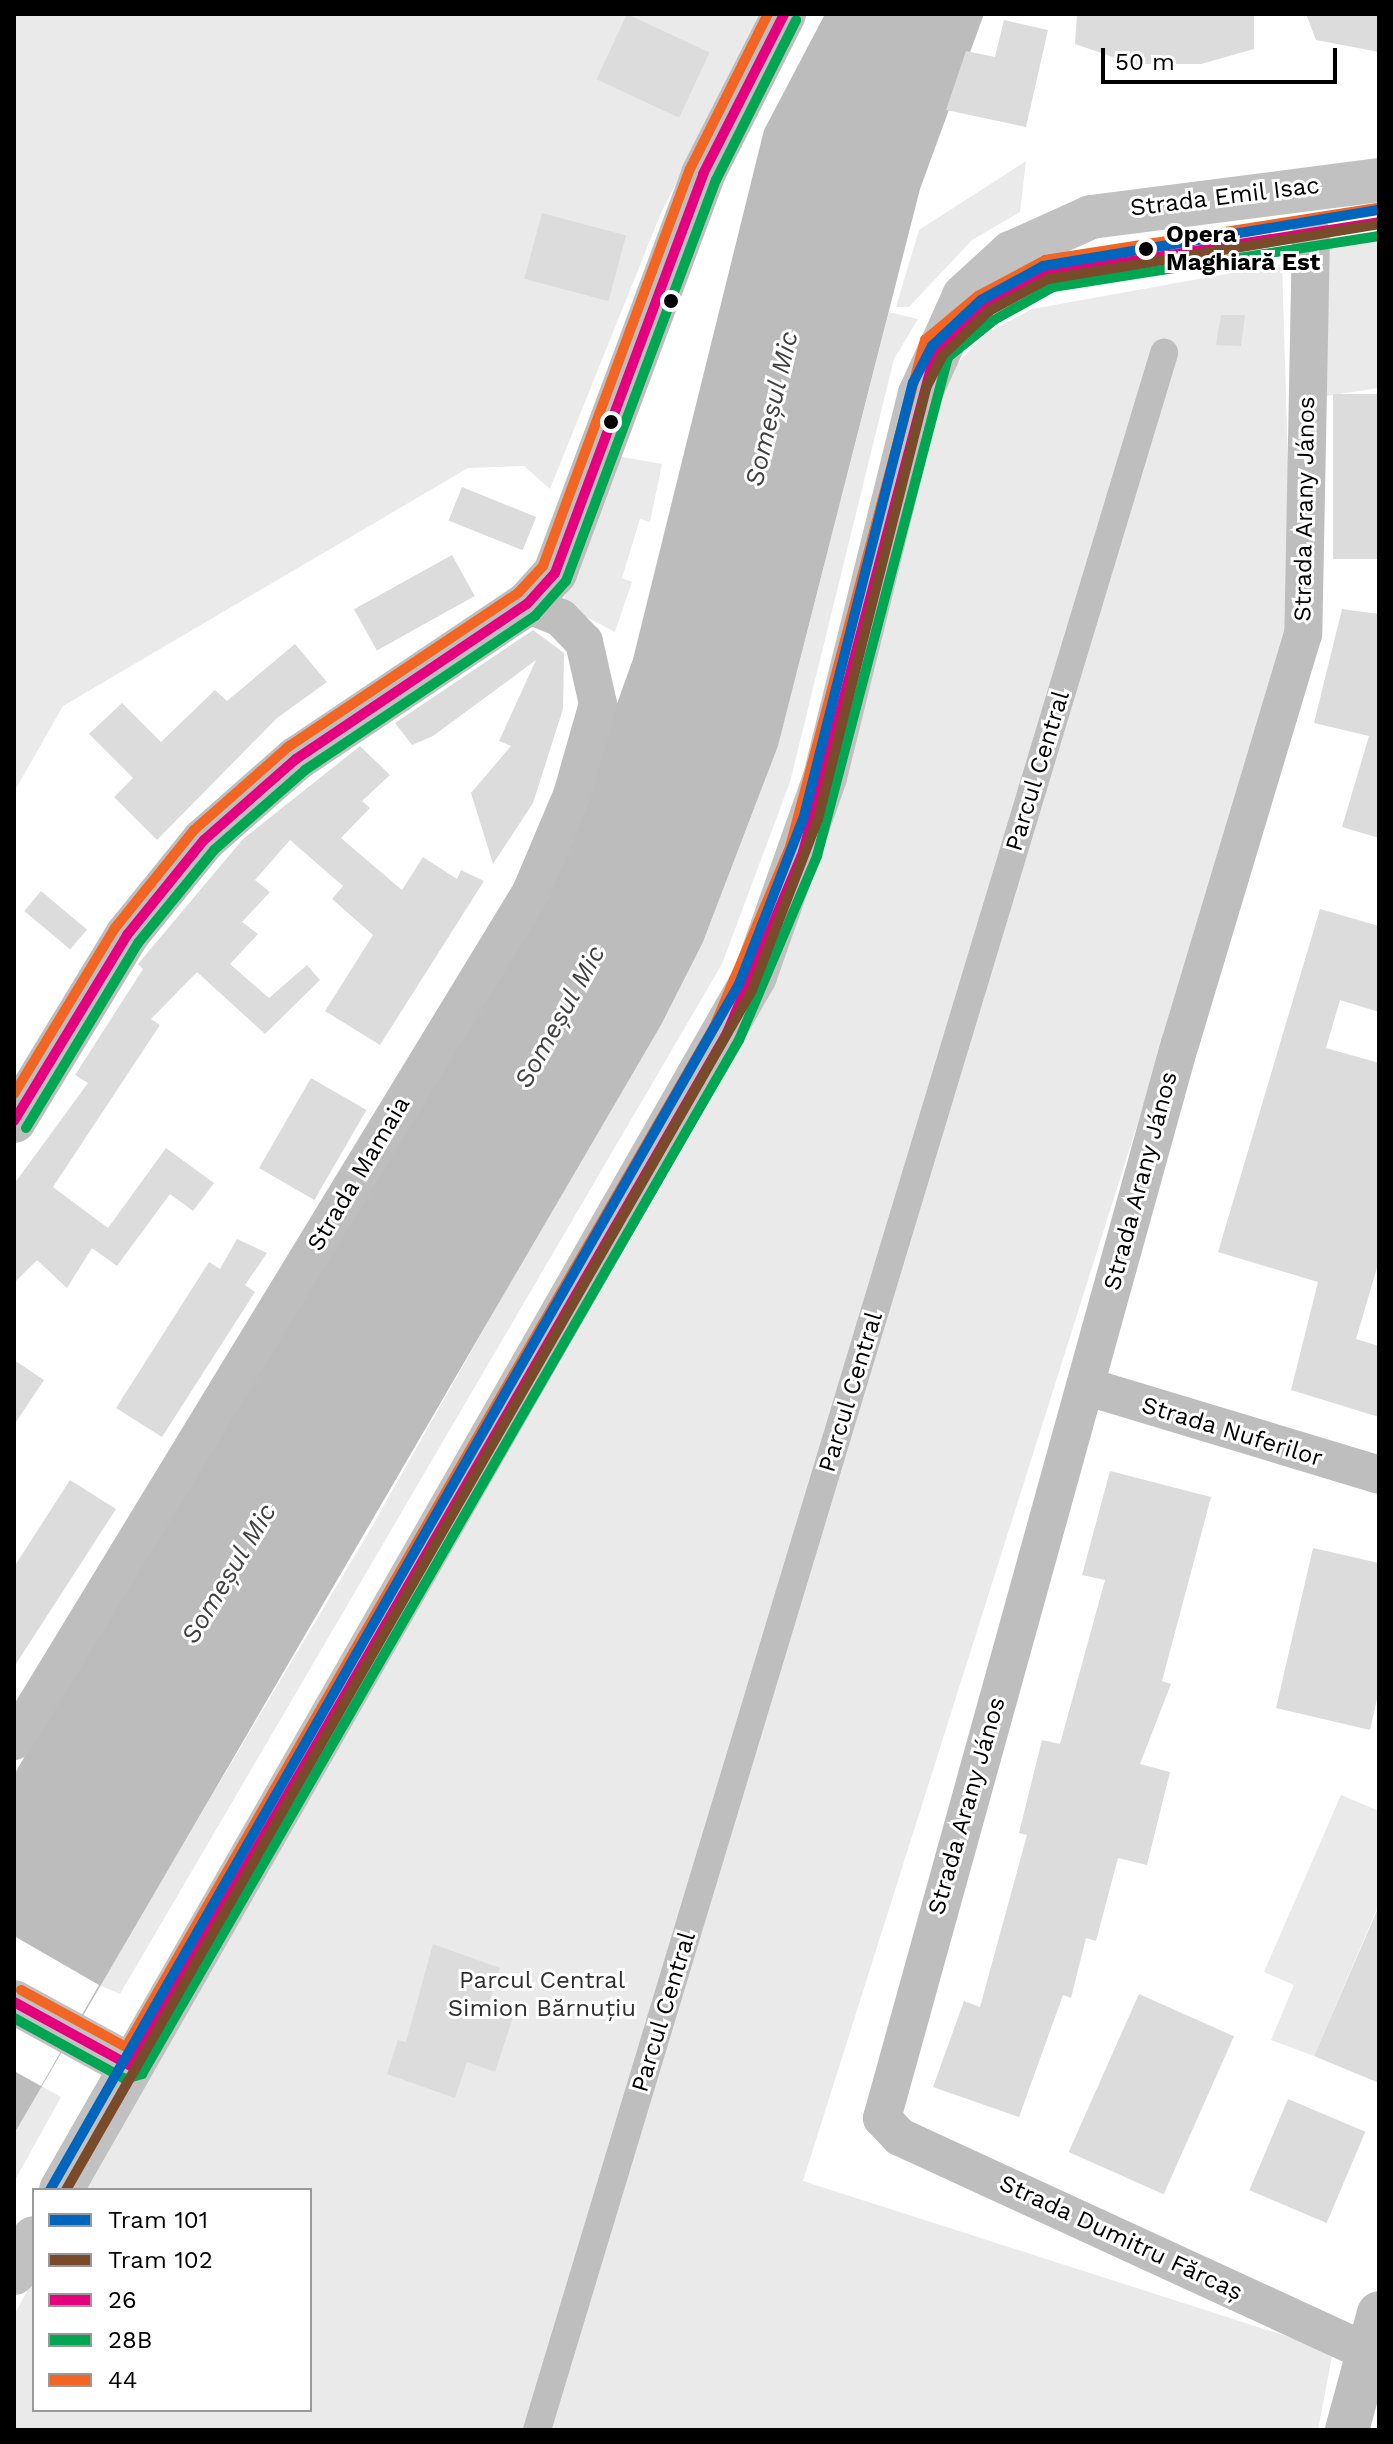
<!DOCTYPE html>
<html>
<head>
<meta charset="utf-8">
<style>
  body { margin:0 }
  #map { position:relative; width:1393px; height:2444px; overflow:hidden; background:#fff; font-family:"Work Sans",sans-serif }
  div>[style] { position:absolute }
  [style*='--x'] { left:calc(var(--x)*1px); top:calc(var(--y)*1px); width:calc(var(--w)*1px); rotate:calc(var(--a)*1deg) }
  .green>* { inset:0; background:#eaeaea }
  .water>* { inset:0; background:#bcbcbc }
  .pier>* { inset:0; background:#fff }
  .building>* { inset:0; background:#dcdcdc; transform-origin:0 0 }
  .pedestrian>* { height:28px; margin:-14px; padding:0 14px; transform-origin:14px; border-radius:14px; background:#bebebe }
  .minor>* { height:38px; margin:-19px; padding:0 19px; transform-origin:19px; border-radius:19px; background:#bebebe }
  .tertiary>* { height:44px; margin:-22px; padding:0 22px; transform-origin:22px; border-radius:22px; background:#bebebe }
  .secondary>* { height:44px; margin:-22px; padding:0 22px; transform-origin:22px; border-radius:22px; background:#c1c1c1 }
  .bus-1>* { height:10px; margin:-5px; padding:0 5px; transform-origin:5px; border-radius:5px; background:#e5007d }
  .bus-2>* { height:10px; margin:-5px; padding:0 5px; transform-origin:5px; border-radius:5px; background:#00a651 }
  .bus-3>* { height:10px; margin:-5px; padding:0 5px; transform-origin:5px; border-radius:5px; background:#f26522 }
  .tram-1>* { height:10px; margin:-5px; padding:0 5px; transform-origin:5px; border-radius:5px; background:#0065bd }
  .tram-2>* { height:10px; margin:-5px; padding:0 5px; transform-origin:5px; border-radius:5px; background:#7a4b2a }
  .dots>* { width:22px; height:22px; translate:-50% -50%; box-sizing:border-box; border:4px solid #fff; border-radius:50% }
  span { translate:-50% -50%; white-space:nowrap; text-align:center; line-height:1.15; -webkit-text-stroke:6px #fff; paint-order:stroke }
  .street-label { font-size:24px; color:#000 }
  .stop-label { font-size:24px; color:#000; font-weight:700 }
  .left { translate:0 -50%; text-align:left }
  .park-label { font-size:24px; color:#2f2f2f }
  .water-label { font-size:26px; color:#404040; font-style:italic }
  .frame { position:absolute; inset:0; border:16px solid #000; pointer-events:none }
  .legend { position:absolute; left:32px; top:2188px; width:280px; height:224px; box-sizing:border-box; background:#fff; border:2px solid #999; margin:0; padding:10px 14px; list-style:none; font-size:24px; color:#000 }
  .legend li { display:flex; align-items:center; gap:16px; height:40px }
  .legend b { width:40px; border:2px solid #999 }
  .scale { position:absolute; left:1101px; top:48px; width:236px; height:36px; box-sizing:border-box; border:4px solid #000; border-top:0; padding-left:10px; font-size:24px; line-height:28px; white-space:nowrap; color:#000; -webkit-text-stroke:6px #fff; paint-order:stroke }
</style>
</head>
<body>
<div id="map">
  <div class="green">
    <div style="clip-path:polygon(14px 14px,762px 14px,661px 213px,550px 489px,524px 466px,468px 468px,63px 706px,14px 792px)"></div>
    <div style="clip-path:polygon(1026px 161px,1020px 212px,972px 240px,909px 307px,896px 307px,919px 230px)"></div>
    <div style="clip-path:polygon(1379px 234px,1379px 388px,1313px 398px,1316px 246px)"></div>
    <div style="clip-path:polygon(1282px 264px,1293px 632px,803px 2181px,1333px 2351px,1318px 2430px,14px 2430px,14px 2315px,34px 2279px,34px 2410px,310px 2410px,310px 2190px,84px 2190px,714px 1095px,766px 991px,813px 880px,949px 372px,987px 333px,1032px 309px)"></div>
    <div style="clip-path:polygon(889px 312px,918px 319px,894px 359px,790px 782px,722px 964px,120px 1994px,99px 1985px,370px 1530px,703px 942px,778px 746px)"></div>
    <div style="clip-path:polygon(617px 456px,662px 464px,650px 522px,640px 519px,622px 578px,632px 582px,615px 632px,562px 604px)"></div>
    <div style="clip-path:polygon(1341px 1795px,1379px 1811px,1379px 1904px,1314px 2056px,1271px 2040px,1294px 1985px,1264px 1972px)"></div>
    <div style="clip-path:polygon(41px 2086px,61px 2097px,14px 2182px,14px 2134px)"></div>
  </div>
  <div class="water">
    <div style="clip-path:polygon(825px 14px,984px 14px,920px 189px,778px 746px,703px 942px,661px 1025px,14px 2134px,14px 1775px,600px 751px,633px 659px,764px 130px)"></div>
  </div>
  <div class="pier">
    <div style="clip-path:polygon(14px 1936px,99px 1985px,41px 2086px,14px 2071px)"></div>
  </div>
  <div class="building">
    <div style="left:627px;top:14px;width:91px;height:72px;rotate:25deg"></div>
    <div style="clip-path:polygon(1077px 14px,1254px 14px,1254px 49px,1201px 64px,1133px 64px,1075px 44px)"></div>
    <div style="clip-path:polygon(1306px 14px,1379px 14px,1379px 52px,1316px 40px)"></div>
    <div style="clip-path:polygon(1004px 20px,1048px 30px,1026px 127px,946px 110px,966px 51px,995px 57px)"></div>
    <div style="left:542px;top:213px;width:87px;height:68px;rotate:15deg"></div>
    <div style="clip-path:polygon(1221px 315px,1245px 315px,1241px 346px,1216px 345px)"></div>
    <div style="left:1379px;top:394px;width:165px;height:46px;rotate:90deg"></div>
    <div style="left:462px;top:487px;width:80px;height:36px;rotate:22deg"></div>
    <div style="left:452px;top:555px;width:47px;height:112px;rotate:61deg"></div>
    <div style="clip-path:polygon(1342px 609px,1379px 614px,1379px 838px,1342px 827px,1369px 736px,1314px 723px)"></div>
    <div style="clip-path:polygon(533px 630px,564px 653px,563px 709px,533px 803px,493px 864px,471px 793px,511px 746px,499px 741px,536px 660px,433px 736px,412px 745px,395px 723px)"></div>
    <div style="clip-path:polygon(295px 644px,327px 682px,277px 718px,157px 840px,114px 797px,133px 778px,89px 734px,122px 703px,161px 742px,215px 690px,227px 701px)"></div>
    <div style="clip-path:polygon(360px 746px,390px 775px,362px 801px,370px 808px,341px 838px,402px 890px,423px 857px,457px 879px,461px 870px,484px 881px,380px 1045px,325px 1011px,373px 935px,332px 899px,343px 886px,290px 840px,255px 880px,270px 892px,242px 922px,258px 934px,230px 964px,269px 998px,307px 965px,320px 980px,265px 1034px,197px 972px,151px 1019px,160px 1025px,53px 1187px,108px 1228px,166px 1148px,214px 1183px,193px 1211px,170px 1194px,117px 1266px,92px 1248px,67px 1288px,37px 1260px,14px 1283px,14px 1184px,88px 1083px,75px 1075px,143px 969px,138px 964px,243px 839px)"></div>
    <div style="left:41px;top:891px;width:60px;height:26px;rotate:40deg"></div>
    <div style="clip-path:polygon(1320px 909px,1379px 926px,1379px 1012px,1340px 1000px,1326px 1048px,1379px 1063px,1379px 1261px,1356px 1339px,1379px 1346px,1379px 1417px,1291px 1390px,1318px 1282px,1218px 1252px)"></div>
    <div style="left:311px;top:1078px;width:64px;height:104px;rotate:30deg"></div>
    <div style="clip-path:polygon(237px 1239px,267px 1253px,245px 1285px,255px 1292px,162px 1437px,116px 1408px,209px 1262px,220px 1269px)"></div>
    <div style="clip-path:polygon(14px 1360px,44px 1380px,14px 1425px)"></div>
    <div style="clip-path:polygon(1110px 1471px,1211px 1497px,1162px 1681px,1171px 1684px,1140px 1764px,1170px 1772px,1147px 1865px,1118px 1858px,1096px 1941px,1086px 1938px,1071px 1998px,1063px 1995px,1019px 2117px,933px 2087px,964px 2001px,980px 2007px,1027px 1835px,1019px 1833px,1042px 1740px,1060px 1744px,1105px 1580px,1082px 1575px)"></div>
    <div style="clip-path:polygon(70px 1480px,116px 1509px,14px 1667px,14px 1567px)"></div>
    <div style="clip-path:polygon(1313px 1548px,1379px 1563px,1379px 1690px,1370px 1730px,1276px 1708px)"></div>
    <div style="clip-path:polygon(1379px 1906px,1379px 2083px,1314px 2056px)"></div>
    <div style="clip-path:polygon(433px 1944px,500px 1968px,488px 2005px,514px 2014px,495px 2072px,467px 2062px,455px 2098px,387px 2074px,398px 2040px,406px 2042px)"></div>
    <div style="left:1139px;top:1994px;width:104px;height:173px;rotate:24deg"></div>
    <div style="left:1288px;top:2099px;width:84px;height:99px;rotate:23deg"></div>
  </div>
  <div class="pedestrian">
    <div style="--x:537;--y:2430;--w:2170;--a:-73.2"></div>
  </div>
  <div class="minor">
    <div style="--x:1311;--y:233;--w:401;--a:91.1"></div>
    <div style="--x:1303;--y:634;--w:427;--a:106.7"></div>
    <div style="--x:1180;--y:1043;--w:1116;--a:105.49"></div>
    <div style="--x:882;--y:2118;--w:26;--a:47"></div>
    <div style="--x:900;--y:2137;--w:512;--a:24.71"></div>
    <div style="--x:1085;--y:1386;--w:307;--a:16.8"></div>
    <div style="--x:14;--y:1741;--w:994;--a:-58.66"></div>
    <div style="--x:531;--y:892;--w:105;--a:-67.1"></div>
    <div style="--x:572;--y:795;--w:95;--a:-74.1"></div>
    <div style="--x:598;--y:704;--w:64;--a:-102.7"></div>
    <div style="--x:584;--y:642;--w:33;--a:-134"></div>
    <div style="--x:561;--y:618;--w:37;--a:-158"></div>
  </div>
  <div class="tertiary">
    <div style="--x:14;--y:1121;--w:218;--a:-58.7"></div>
    <div style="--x:127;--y:935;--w:122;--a:-51"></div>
    <div style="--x:204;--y:840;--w:123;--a:-41.4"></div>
    <div style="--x:296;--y:759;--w:278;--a:-33.9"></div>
    <div style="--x:527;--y:604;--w:42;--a:-47.9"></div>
    <div style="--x:555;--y:573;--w:426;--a:-69.6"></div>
    <div style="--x:703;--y:174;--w:179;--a:-63.1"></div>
    <div style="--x:1347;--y:2430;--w:121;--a:-74.7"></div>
  </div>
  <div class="secondary">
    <div style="--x:14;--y:2002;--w:133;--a:28.7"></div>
    <div style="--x:61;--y:2190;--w:1398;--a:-60.24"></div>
    <div style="--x:755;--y:976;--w:211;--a:-70.6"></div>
    <div style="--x:825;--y:777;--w:395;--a:-76.1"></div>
    <div style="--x:920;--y:394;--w:107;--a:-65.8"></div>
    <div style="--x:964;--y:296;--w:64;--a:-42.5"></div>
    <div style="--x:1011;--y:253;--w:88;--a:-24.2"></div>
    <div style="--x:1091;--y:217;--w:290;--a:-7.3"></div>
    <div style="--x:14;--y:2273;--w:40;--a:-60.3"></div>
  </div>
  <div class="bus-1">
    <div style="--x:14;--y:1121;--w:218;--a:-58.7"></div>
    <div style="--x:127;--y:935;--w:122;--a:-51"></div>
    <div style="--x:204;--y:840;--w:123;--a:-41.4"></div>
    <div style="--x:296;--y:759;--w:278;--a:-33.9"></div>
    <div style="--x:527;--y:604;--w:42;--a:-47.9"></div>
    <div style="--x:555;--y:573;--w:426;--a:-69.6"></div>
    <div style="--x:703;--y:174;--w:179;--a:-63.1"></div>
    <div style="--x:14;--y:2002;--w:133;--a:28.7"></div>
    <div style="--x:131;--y:2066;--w:1193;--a:-60.02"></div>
    <div style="--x:727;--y:1033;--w:196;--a:-67.2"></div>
    <div style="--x:803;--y:852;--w:520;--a:-75.19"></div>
    <div style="--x:936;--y:349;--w:65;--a:-39.4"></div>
    <div style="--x:986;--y:308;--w:71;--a:-28.7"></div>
    <div style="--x:1048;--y:274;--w:335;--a:-8.9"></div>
  </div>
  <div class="bus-2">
    <div style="--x:26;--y:1128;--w:216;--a:-58.8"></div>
    <div style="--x:138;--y:943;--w:120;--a:-50.7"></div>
    <div style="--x:214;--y:850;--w:121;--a:-41.3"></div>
    <div style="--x:305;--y:770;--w:277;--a:-33.8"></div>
    <div style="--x:535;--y:616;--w:47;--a:-48.5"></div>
    <div style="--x:566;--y:581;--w:428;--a:-69.5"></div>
    <div style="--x:716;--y:180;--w:179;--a:-63.4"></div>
    <div style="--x:14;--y:2018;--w:127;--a:28.8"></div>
    <div style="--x:125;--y:2079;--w:18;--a:-16"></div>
    <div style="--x:142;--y:2074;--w:1194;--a:-60"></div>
    <div style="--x:739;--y:1040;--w:200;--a:-67"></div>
    <div style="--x:817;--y:856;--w:516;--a:-75.29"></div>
    <div style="--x:948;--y:357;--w:59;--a:-38.8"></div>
    <div style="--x:994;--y:320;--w:68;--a:-29.2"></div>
    <div style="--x:1053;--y:287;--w:330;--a:-8.9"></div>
  </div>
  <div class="bus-3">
    <div style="--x:14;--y:1094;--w:194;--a:-58.7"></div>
    <div style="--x:115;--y:928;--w:126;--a:-51.1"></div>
    <div style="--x:194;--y:830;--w:125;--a:-41.4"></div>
    <div style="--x:288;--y:747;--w:277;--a:-33.8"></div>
    <div style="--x:518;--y:593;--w:37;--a:-47"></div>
    <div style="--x:543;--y:566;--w:423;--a:-69.7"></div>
    <div style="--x:690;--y:169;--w:174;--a:-63.3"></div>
    <div style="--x:21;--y:1990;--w:119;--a:28.5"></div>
    <div style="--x:126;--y:2047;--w:1177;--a:-60.04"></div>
    <div style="--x:714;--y:1027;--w:195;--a:-67.1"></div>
    <div style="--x:790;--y:847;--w:525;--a:-75.09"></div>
    <div style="--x:925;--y:340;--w:69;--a:-39.7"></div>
    <div style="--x:978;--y:296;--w:76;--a:-28.2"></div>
    <div style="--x:1045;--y:260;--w:336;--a:-8.9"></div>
  </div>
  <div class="tram-1">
    <div style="--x:50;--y:2190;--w:1389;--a:-60.26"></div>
    <div style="--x:739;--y:984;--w:180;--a:-68.8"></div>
    <div style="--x:804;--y:816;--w:447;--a:-75.9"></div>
    <div style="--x:913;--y:383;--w:42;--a:-62.8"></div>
    <div style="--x:932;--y:346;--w:67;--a:-43.2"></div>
    <div style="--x:981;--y:300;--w:71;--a:-28.7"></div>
    <div style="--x:1043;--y:266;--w:341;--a:-9.5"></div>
  </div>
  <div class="tram-2">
    <div style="--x:66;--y:2190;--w:1382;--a:-60.24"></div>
    <div style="--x:752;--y:990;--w:183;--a:-68.9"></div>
    <div style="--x:818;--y:819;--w:444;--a:-75.9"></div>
    <div style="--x:926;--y:388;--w:37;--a:-63"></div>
    <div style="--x:943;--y:355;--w:64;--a:-43.7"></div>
    <div style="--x:989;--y:311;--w:67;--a:-28.5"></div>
    <div style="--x:1048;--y:279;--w:336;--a:-9.4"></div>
  </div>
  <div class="dots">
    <div style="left:1146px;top:249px;background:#000"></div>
    <div style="left:671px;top:301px;background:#000"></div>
    <div style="left:611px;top:422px;background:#000"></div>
  </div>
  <div class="street-label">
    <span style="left:1225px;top:197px;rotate:-7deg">Strada Emil Isac</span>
    <span style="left:1305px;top:509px;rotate:-89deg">Strada Arany János</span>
    <span style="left:1038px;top:771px;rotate:-73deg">Parcul Central</span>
    <span style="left:359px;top:1174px;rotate:-59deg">Strada Mamaia</span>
    <span style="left:1141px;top:1181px;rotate:-75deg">Strada Arany János</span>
    <span style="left:851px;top:1392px;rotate:-73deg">Parcul Central</span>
    <span style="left:1232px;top:1432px;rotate:17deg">Strada Nuferilor</span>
    <span style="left:967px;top:1806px;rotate:-74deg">Strada Arany János</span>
    <span style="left:664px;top:2012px;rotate:-73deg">Parcul Central</span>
    <span style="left:1121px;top:2238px;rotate:25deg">Strada Dumitru Fărcaș</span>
  </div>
  <div class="stop-label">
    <span class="left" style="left:1166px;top:249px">Opera<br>Maghiară Est</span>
  </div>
  <div class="park-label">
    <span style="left:542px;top:1995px">Parcul Central<br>Simion Bărnuțiu</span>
  </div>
  <div class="water-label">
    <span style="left:772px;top:409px;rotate:-77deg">Someșul Mic</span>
    <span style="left:560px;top:1017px;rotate:-61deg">Someșul Mic</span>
    <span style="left:229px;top:1574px;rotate:-59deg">Someșul Mic</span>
  </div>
  <div class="frame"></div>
  <ul class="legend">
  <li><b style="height:10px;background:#0065bd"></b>Tram 101</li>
  <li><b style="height:10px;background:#7a4b2a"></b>Tram 102</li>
  <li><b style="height:10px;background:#e5007d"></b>26</li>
  <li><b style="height:10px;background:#00a651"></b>28B</li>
  <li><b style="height:10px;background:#f26522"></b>44</li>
  </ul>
  <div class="scale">50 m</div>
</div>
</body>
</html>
